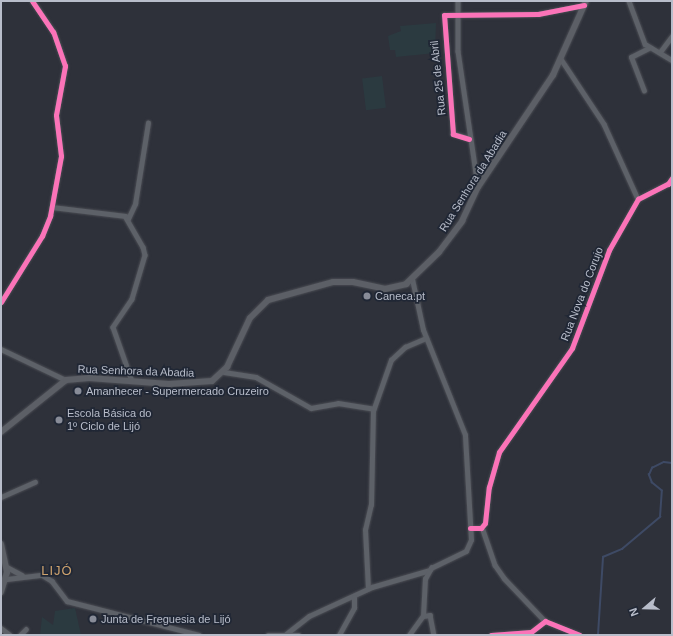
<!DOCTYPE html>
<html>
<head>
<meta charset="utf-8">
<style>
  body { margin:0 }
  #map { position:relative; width:673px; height:636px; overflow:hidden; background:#2e313a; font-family:Arial,sans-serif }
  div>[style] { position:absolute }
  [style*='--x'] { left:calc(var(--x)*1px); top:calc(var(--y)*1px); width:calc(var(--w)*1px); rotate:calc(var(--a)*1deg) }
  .green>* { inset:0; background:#2b3a40; transform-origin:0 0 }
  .stream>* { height:1.5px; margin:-0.75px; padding:0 0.75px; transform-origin:0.75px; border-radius:0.75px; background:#3e4a65 }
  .roads { filter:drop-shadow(0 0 1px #4a4c53) drop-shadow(0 0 1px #4a4c53) }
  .minor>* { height:4.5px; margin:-2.25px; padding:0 2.25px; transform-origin:2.25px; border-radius:2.25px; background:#5d6168 }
  .secondary>* { height:6px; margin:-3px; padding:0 3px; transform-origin:3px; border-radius:3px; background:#5c5f66 }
  .cycleway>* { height:5px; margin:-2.5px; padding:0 2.5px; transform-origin:2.5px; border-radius:2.5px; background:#fb73b8 }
  .dots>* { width:11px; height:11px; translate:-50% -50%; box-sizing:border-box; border:2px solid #202735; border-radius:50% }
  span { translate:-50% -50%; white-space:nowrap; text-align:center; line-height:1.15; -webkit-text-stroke:3.5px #202735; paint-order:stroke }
  .street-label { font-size:11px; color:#b8bdca }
  .poi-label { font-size:11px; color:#b8bdca }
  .left { translate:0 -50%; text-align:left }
  .quarter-label { font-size:13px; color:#cfa36e; letter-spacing:1px }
  .frame { position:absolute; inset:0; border:2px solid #b8bdca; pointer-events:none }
  .north { position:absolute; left:625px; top:588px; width:40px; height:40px; -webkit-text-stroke:3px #202735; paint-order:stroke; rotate:250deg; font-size:11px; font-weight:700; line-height:16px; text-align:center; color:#b8bdca }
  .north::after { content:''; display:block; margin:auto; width:14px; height:18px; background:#b8bdca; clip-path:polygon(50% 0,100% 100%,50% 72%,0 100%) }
</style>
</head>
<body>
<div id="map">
  <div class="green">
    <div style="clip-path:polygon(436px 23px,435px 53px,396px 57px,395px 50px,390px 50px,388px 36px,401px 31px,400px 26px)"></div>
    <div style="left:382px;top:76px;width:32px;height:20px;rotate:83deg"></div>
    <div style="clip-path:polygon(75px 608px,81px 635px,40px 635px,42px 617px,53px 625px,55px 611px)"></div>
  </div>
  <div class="stream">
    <div style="--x:598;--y:635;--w:78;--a:-86.3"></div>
    <div style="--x:603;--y:557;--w:21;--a:-23"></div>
    <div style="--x:622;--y:549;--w:50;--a:-40.1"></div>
    <div style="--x:660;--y:517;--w:26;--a:-86"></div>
    <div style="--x:662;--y:491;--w:13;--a:-141"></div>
    <div style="--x:652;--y:483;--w:9;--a:-111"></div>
    <div style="--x:649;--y:475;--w:8;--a:-67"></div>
    <div style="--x:652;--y:468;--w:13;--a:-27"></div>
    <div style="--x:664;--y:462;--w:8;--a:7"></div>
  </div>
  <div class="roads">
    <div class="minor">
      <div style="--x:458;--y:1;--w:50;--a:90"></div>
      <div style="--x:458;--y:51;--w:137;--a:81.6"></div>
      <div style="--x:629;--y:1;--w:46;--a:69.6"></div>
      <div style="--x:645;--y:44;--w:31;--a:31"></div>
      <div style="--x:660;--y:52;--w:20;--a:-53"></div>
      <div style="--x:561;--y:59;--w:78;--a:56.5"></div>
      <div style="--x:604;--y:124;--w:82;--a:65.6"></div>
      <div style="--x:644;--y:91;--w:36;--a:-111"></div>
      <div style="--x:631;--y:57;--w:20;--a:-27"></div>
      <div style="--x:469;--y:139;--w:17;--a:-163"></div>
      <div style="--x:453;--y:134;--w:119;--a:-94.3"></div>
      <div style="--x:444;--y:15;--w:94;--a:-0.6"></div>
      <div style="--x:538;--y:14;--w:47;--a:-11.1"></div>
      <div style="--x:52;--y:207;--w:74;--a:7"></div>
      <div style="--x:125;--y:216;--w:36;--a:60"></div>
      <div style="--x:143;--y:247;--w:8;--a:76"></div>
      <div style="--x:145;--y:255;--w:46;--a:106.5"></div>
      <div style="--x:132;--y:299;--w:34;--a:124"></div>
      <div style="--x:113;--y:327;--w:57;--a:70.6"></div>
      <div style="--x:128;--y:219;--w:17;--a:-65"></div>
      <div style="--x:135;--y:204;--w:82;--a:-80.9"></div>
      <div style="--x:1;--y:302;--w:78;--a:-58.2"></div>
      <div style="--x:42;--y:236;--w:22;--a:-68"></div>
      <div style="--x:50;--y:216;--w:61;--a:-79.6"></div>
      <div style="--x:61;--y:156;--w:41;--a:-97"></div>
      <div style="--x:56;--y:115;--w:50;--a:-79.6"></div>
      <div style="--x:65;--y:66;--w:36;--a:-109"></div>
      <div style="--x:53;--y:32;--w:37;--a:-124"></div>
      <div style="--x:1;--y:349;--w:72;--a:25.5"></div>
      <div style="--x:224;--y:372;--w:32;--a:9"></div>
      <div style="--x:256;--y:377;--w:63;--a:29.4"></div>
      <div style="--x:311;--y:408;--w:27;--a:-10"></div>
      <div style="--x:338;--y:403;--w:36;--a:9"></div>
      <div style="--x:1;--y:497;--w:37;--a:-24"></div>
      <div style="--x:482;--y:527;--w:40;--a:71.1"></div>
      <div style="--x:495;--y:565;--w:16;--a:55"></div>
      <div style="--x:504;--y:578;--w:59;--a:46.4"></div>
      <div style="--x:470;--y:528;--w:11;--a:0"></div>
      <div style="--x:481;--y:528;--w:6;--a:-51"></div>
      <div style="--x:485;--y:523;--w:36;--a:-84"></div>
      <div style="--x:489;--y:487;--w:36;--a:-74"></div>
      <div style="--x:499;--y:452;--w:127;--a:-54.9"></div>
      <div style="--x:572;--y:348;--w:105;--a:-69.3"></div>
      <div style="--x:609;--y:250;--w:59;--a:-60.4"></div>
      <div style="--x:638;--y:199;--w:34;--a:-27"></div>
      <div style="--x:668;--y:184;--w:7;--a:-56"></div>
      <div style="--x:7;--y:567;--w:17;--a:28"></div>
      <div style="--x:7;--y:579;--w:35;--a:-7"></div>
      <div style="--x:42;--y:575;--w:12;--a:31"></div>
      <div style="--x:52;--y:581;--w:25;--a:53"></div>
      <div style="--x:67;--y:601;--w:136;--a:14.4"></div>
      <div style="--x:368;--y:589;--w:59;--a:-92.9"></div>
      <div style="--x:365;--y:530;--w:26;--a:-77"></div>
      <div style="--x:371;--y:505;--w:94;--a:-88.8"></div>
      <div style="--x:373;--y:411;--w:54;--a:-70.6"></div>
      <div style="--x:391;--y:360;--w:19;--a:-43"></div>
      <div style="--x:405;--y:347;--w:23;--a:-23"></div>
      <div style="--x:423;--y:616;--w:7;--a:-8"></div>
      <div style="--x:430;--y:615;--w:20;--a:79"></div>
      <div style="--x:1;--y:628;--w:11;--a:38"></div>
      <div style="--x:286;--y:634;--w:29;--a:-38"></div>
      <div style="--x:309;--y:616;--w:69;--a:-24.7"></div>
      <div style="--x:372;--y:587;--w:60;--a:-16.3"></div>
      <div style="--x:20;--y:635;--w:8;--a:-45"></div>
      <div style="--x:268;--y:635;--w:31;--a:0"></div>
      <div style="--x:339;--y:635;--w:31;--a:-61"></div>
      <div style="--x:354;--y:608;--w:10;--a:-90"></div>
      <div style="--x:409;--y:635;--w:24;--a:-54"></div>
      <div style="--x:423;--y:616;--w:37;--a:-87"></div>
      <div style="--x:425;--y:579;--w:13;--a:-61"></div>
      <div style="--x:431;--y:568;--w:39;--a:-26"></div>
      <div style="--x:466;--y:551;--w:12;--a:-66"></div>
      <div style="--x:471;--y:540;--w:105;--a:-93.3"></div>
      <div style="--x:465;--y:435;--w:113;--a:-111.8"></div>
      <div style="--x:423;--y:330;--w:52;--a:-102.2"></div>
      <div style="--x:491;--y:635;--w:40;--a:-4.3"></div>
      <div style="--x:531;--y:632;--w:18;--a:-38"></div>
      <div style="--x:545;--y:621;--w:37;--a:22"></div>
    </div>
    <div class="secondary">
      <div style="--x:1;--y:432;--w:83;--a:-38.7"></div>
      <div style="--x:66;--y:380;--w:23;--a:-5"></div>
      <div style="--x:89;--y:378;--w:80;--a:4.3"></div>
      <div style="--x:169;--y:384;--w:43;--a:-4"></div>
      <div style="--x:212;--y:381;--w:21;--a:-43"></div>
      <div style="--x:227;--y:367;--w:54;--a:-64.9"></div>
      <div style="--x:250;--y:318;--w:25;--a:-45"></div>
      <div style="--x:268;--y:300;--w:67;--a:-15.5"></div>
      <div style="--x:333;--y:282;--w:20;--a:0"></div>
      <div style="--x:353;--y:282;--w:33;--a:12"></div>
      <div style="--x:385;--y:289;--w:22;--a:-13"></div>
      <div style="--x:406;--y:284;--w:46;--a:-44.1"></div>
      <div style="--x:439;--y:252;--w:39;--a:-53"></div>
      <div style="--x:462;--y:221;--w:38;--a:-65"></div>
      <div style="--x:478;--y:187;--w:135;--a:-56.2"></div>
      <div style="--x:553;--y:75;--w:81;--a:-66"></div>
      <div style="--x:1;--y:544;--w:29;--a:78"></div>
      <div style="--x:7;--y:572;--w:21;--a:107"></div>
    </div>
  </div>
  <div class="cycleway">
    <div style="--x:469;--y:139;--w:17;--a:-163"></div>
    <div style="--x:453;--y:134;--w:119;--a:-94.3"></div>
    <div style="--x:444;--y:15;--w:94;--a:-0.6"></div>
    <div style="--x:538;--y:14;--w:47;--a:-11.1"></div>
    <div style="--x:1;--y:302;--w:78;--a:-58.2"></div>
    <div style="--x:42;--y:236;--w:22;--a:-68"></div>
    <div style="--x:50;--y:216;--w:61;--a:-79.6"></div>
    <div style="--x:61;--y:156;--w:41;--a:-97"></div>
    <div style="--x:56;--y:115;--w:50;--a:-79.6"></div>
    <div style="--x:65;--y:66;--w:36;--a:-109"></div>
    <div style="--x:53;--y:32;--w:37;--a:-124"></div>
    <div style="--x:470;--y:528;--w:11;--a:0"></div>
    <div style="--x:481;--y:528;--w:6;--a:-51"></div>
    <div style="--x:485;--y:523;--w:36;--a:-84"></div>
    <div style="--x:489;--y:487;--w:36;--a:-74"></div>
    <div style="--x:499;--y:452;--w:127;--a:-54.9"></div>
    <div style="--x:572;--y:348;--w:105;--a:-69.3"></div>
    <div style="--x:609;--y:250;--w:59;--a:-60.4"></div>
    <div style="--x:638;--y:199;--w:34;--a:-27"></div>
    <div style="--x:668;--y:184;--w:7;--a:-56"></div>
    <div style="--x:491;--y:635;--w:40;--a:-4.3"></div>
    <div style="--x:531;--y:632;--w:18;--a:-38"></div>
    <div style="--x:545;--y:621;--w:37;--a:22"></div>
  </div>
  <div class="dots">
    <div style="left:367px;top:296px;background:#888c98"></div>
    <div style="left:78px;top:391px;background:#888c98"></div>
    <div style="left:59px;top:420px;background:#888c98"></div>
    <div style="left:93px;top:619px;background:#888c98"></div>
  </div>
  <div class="street-label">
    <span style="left:438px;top:78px;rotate:-96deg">Rua 25 de Abril</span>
    <span style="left:473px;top:181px;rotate:-58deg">Rua Senhora da Abadia</span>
    <span style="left:582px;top:294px;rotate:-69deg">Rua Nova do Corujo</span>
    <span style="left:136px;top:371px;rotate:2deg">Rua Senhora da Abadia</span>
  </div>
  <div class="poi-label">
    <span class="left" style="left:375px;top:296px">Caneca.pt</span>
    <span class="left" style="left:86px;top:391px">Amanhecer - Supermercado Cruzeiro</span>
    <span class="left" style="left:67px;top:420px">Escola Básica do<br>1º Ciclo de Lijó</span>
    <span class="left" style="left:101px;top:619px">Junta de Freguesia de Lijó</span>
  </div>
  <div class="quarter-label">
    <span style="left:57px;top:571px">LIJÓ</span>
  </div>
  <div class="frame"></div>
  <div class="north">N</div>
</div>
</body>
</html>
